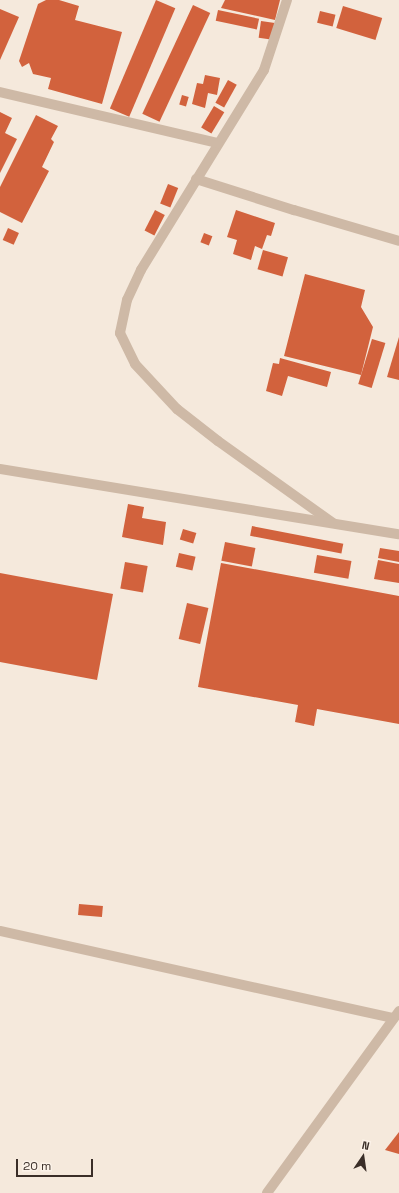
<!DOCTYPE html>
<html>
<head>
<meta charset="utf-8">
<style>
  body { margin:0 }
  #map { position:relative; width:399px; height:1193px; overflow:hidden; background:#f5e9dc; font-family:"Space Grotesk",sans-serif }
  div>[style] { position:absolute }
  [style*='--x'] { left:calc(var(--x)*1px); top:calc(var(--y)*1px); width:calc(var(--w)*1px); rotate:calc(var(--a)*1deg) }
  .building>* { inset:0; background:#d2623d; transform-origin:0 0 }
  .street>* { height:10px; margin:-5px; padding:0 5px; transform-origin:5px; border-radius:5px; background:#ceb9a6 }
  span { translate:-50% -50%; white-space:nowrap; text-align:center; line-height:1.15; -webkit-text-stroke:3px #fcf3e9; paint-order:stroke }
  .north { position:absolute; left:343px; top:1137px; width:40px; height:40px; -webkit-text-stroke:3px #fcf3e9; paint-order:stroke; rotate:13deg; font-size:11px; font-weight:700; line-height:16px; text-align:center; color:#3a2e28 }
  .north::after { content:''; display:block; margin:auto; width:14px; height:18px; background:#3a2e28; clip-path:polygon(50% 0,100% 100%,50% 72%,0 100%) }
  .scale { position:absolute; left:16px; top:1159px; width:77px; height:18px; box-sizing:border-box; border:2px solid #3a2e28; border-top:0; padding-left:5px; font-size:12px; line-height:14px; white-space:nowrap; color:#3a2e28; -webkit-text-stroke:3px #fcf3e9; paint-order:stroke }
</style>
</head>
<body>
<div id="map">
  <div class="building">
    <div style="clip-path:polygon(46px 0,59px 0,79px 6px,75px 20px,122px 32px,102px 104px,48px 89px,51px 78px,33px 74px,29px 63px,22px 67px,19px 61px,38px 4px)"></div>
    <div style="left:156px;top:0;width:21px;height:118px;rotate:23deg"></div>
    <div style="clip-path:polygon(225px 0,280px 0,275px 20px,221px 8px)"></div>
    <div style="left:193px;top:5px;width:19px;height:120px;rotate:25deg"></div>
    <div style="left:343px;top:6px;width:41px;height:23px;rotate:17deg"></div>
    <div style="clip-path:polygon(0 9px,19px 17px,0 60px)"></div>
    <div style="left:218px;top:10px;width:42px;height:11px;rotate:12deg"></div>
    <div style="left:320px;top:11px;width:16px;height:12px;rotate:14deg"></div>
    <div style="left:261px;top:21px;width:14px;height:17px;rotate:8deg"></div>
    <div style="clip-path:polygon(205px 75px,220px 78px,217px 95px,208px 93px,205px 108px,192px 104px,197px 83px,203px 84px)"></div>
    <div style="left:228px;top:80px;width:10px;height:26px;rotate:29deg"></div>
    <div style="left:182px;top:95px;width:7px;height:10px;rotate:16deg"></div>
    <div style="left:214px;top:106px;width:12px;height:25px;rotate:31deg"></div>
    <div style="clip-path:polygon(0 112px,12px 118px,5px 133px,17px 139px,0 173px)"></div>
    <div style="clip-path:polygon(36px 115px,58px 126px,51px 139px,54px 142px,42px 167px,49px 171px,22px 223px,0 212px,0 187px)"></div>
    <div style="left:168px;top:184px;width:11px;height:21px;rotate:22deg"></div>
    <div style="left:155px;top:210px;width:11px;height:23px;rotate:27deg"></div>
    <div style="clip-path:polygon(236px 210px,275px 223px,271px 236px,267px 235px,262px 249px,255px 246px,251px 260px,233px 254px,237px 240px,227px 237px)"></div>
    <div style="left:8px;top:228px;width:12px;height:13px;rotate:24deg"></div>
    <div style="left:204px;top:233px;width:9px;height:10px;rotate:21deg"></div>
    <div style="left:263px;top:250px;width:26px;height:20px;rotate:16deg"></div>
    <div style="clip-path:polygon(305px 274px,365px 290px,361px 307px,373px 327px,361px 375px,284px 356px)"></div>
    <div style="clip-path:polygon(399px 337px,399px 380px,387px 377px)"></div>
    <div style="left:372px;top:339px;width:14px;height:47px;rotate:17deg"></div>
    <div style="clip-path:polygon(280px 358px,331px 372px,327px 387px,288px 376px,282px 396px,266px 391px,273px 363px,279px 364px)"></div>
    <div style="clip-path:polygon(128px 504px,144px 507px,142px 518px,166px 522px,163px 545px,122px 537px)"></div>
    <div style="left:252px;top:526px;width:93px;height:10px;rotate:11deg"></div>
    <div style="left:183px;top:529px;width:14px;height:11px;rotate:17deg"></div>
    <div style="left:225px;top:542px;width:31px;height:19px;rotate:11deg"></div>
    <div style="clip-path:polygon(380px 548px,399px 551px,399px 562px,378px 558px)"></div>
    <div style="left:179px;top:553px;width:17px;height:14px;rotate:13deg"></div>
    <div style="left:317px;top:555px;width:35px;height:18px;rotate:10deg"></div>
    <div style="clip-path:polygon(378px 560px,399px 564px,399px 583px,374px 579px)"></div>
    <div style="left:125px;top:562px;width:23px;height:27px;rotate:10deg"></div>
    <div style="clip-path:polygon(221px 563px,399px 596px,399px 724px,317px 709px,314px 726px,295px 722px,298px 705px,198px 687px)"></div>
    <div style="clip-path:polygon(0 573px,113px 594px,97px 680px,0 662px)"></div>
    <div style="left:187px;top:603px;width:22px;height:37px;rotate:13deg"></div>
    <div style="left:79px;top:904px;width:24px;height:11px;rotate:5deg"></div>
    <div style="clip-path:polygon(399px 1132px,399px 1154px,385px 1150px)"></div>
  </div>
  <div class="street">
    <div style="--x:287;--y:0;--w:74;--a:108.2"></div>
    <div style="--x:264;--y:70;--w:235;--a:121.6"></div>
    <div style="--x:141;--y:270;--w:33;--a:115"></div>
    <div style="--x:127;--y:300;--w:34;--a:102"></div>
    <div style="--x:120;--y:333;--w:34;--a:64"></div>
    <div style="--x:135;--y:364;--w:62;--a:47"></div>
    <div style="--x:177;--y:409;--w:52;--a:38"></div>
    <div style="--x:218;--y:441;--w:141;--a:35.5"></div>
    <div style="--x:0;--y:92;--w:224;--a:13.2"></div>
    <div style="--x:196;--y:179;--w:103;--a:17.6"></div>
    <div style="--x:294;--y:210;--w:109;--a:16.4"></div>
    <div style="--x:0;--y:469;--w:404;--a:9.3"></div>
    <div style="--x:0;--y:931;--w:403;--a:12.5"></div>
    <div style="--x:267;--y:1193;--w:225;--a:-54"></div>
  </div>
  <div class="north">N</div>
  <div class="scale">20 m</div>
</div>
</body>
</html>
